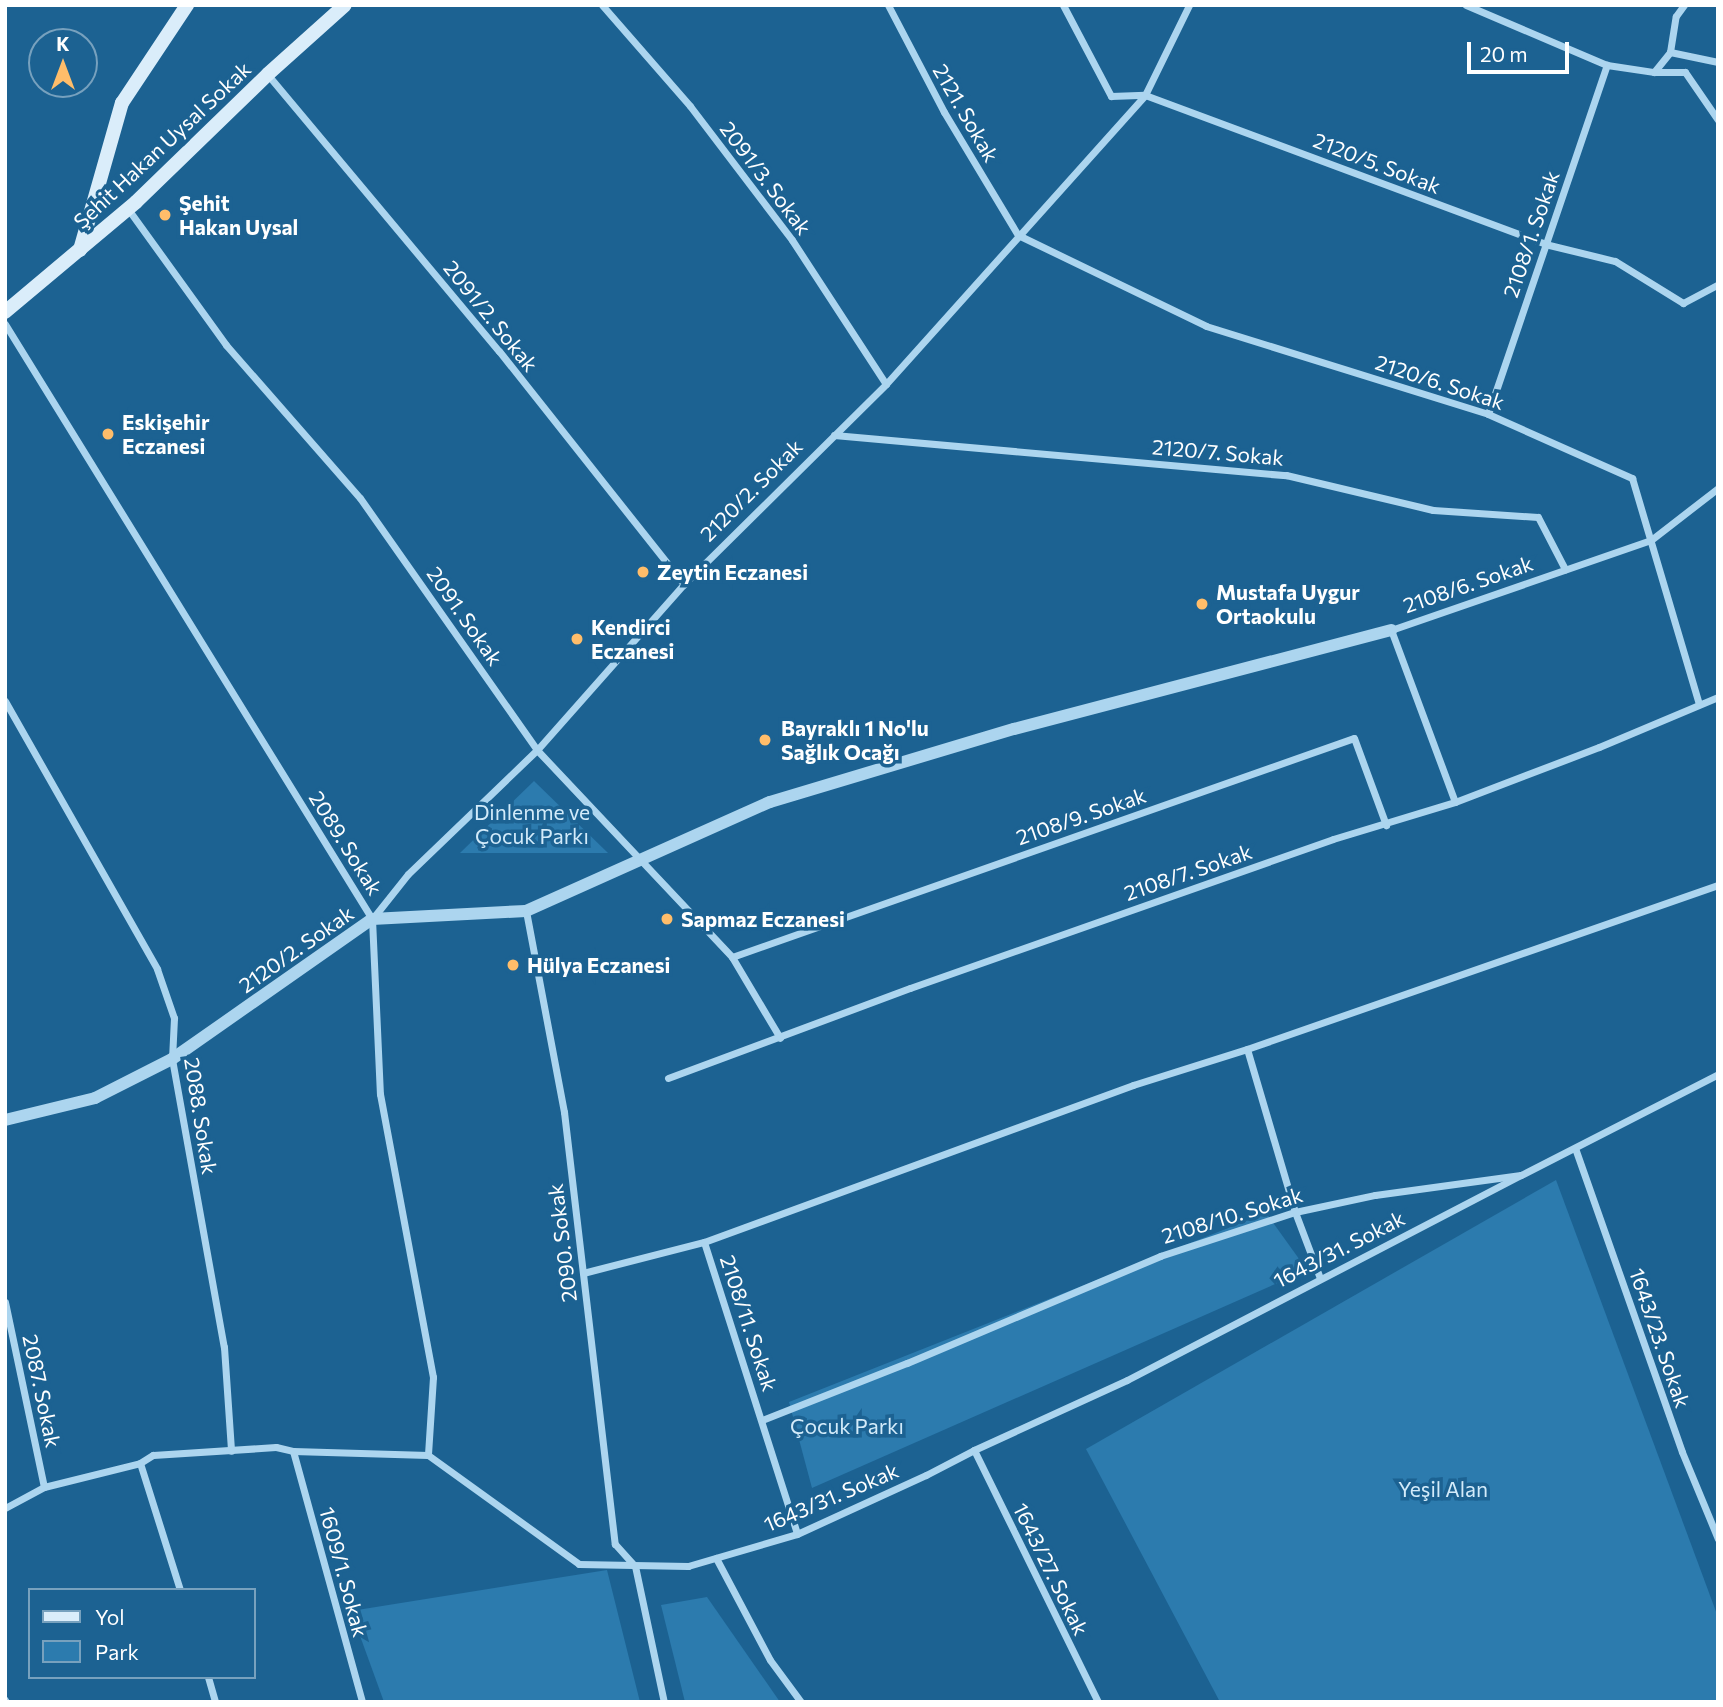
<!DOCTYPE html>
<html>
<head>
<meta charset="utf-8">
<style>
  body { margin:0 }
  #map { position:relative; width:1723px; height:1707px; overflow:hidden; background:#1c6292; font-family:Commissioner,sans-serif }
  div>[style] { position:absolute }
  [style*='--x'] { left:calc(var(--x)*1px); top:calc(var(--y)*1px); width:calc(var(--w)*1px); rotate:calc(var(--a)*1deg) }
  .green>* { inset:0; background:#2c7bae }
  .minor>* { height:7px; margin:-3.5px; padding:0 3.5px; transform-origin:3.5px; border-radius:3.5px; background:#acd5ef }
  .tertiary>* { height:12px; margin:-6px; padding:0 6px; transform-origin:6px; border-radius:6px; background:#acd5ef }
  .secondary>* { height:14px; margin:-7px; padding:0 7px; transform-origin:7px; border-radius:7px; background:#daedfa }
  .dots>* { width:19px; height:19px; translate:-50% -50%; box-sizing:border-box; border:4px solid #1c6292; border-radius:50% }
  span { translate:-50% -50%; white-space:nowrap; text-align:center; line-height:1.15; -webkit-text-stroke:7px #1c6292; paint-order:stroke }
  .street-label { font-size:21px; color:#fff }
  .poi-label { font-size:21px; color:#fff; font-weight:700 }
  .left { translate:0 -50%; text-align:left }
  .park-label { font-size:21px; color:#d3ebfa }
  .frame { position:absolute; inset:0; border:7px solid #fff; pointer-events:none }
  .legend { position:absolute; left:28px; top:1588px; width:228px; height:91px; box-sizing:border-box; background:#1c6292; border:2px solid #77a1be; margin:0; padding:9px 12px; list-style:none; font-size:21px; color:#fff }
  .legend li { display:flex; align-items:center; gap:14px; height:35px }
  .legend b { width:35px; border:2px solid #77a1be }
  .north { position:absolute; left:28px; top:28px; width:70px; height:70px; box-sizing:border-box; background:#1c6292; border:2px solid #77a1be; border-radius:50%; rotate:0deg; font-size:19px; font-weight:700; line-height:28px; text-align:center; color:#fff }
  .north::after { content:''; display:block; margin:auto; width:24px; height:32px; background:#ffbd6a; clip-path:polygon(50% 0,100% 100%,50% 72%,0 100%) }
  .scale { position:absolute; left:1467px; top:42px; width:102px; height:32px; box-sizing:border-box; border:4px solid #fff; border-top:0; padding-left:9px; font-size:21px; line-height:24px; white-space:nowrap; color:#fff; -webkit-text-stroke:5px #1c6292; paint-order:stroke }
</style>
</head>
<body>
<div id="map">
  <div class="green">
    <div style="clip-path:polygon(534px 781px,608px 853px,460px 853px)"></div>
    <div style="clip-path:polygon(1556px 1180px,1718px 1617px,1718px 1702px,1220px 1702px,1086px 1449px)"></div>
    <div style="clip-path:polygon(1266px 1213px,1307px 1270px,812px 1488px,789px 1402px)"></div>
    <div style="clip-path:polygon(607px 1570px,640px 1702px,384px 1702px,351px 1611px)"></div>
    <div style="clip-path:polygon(707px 1597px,780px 1702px,685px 1702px,661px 1605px)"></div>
  </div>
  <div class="minor">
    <div style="--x:602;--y:5;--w:134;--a:48.9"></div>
    <div style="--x:690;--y:106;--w:168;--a:52.7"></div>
    <div style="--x:792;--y:240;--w:172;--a:56.9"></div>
    <div style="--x:888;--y:5;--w:121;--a:62.4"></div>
    <div style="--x:944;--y:112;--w:144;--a:59"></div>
    <div style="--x:1018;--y:235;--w:209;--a:25.8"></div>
    <div style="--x:1206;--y:326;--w:295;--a:17.3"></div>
    <div style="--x:1488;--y:414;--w:158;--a:24"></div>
    <div style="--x:1632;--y:478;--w:236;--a:73.5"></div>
    <div style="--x:1063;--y:5;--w:103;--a:62.2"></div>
    <div style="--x:1111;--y:96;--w:34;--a:-2"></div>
    <div style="--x:1145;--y:95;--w:427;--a:20.4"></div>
    <div style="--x:1545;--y:244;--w:72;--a:13.7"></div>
    <div style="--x:1615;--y:261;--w:80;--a:31.7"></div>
    <div style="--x:1683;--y:303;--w:40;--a:-28"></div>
    <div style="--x:1466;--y:5;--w:153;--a:23.1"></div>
    <div style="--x:1607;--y:65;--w:48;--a:8.5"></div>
    <div style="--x:1654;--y:72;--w:31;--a:0"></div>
    <div style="--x:1685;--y:72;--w:58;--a:55.5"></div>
    <div style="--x:1670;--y:52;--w:49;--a:11.8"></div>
    <div style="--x:1654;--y:72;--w:26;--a:-51"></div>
    <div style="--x:1670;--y:52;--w:36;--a:-81"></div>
    <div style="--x:1676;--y:16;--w:14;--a:-54"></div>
    <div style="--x:268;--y:75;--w:360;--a:50.1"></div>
    <div style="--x:499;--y:351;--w:298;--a:51.6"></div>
    <div style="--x:128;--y:209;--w:168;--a:54.2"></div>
    <div style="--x:226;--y:345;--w:203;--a:48.8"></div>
    <div style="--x:360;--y:498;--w:308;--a:54.9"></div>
    <div style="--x:537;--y:750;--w:284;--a:46.7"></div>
    <div style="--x:732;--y:957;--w:94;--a:59.3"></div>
    <div style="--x:5;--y:324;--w:699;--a:58.33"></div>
    <div style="--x:372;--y:919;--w:175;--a:87.4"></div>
    <div style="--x:380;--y:1094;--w:288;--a:79.4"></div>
    <div style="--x:433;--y:1377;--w:78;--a:93.7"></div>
    <div style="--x:1488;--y:414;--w:369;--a:-71.2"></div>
    <div style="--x:834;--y:435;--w:454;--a:5.1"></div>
    <div style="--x:1286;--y:475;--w:151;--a:13.4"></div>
    <div style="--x:1433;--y:510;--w:105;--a:3.8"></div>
    <div style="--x:1538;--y:517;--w:59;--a:62.6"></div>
    <div style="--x:5;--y:701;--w:308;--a:60.4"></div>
    <div style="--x:157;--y:969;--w:52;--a:70.9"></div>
    <div style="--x:174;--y:1018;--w:41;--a:92.8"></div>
    <div style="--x:172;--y:1059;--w:293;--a:79.8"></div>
    <div style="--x:224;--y:1347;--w:104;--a:86.1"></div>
    <div style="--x:1455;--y:802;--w:184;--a:-110.4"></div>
    <div style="--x:1391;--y:630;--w:275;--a:-19.1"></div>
    <div style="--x:1651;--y:540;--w:85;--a:-37.8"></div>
    <div style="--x:526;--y:911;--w:205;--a:79.3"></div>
    <div style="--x:564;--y:1112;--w:435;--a:83.3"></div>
    <div style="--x:615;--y:1544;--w:30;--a:48"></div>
    <div style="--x:635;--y:1566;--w:139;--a:78"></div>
    <div style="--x:373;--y:918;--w:56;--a:-51.5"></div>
    <div style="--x:408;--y:874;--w:179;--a:-43.9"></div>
    <div style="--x:537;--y:750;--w:222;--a:-48.5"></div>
    <div style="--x:684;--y:584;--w:284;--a:-44.7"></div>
    <div style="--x:886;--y:384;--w:388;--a:-48.1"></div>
    <div style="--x:1145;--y:95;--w:100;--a:-63.9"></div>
    <div style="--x:732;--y:957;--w:659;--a:-19.4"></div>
    <div style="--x:1354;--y:738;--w:93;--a:69.8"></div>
    <div style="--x:1247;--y:1049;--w:170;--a:73.6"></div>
    <div style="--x:1295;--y:1212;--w:71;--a:69.3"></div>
    <div style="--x:668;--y:1078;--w:258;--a:-20.4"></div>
    <div style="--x:910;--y:988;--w:448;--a:-19.4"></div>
    <div style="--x:1333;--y:839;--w:127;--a:-16.9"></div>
    <div style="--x:1455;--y:802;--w:154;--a:-20.9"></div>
    <div style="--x:1599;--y:747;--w:129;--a:-22.8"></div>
    <div style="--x:1575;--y:1148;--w:322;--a:70.6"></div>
    <div style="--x:1682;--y:1452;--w:94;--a:67.5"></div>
    <div style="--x:704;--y:1242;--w:306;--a:72.3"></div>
    <div style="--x:583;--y:1273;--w:125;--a:-14.4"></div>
    <div style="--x:704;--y:1242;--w:457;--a:-20.1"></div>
    <div style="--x:1133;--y:1085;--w:120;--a:-17.5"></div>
    <div style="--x:1247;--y:1049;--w:499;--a:-19.2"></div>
    <div style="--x:5;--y:1302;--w:189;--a:78.1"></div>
    <div style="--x:762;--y:1420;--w:156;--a:-21.5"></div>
    <div style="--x:907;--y:1363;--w:275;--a:-22.9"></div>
    <div style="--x:1160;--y:1256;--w:142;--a:-18.1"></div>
    <div style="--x:1295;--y:1212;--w:82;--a:-12"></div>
    <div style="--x:1375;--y:1195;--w:147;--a:-7.8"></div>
    <div style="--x:1521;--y:1175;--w:221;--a:-27.1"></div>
    <div style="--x:974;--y:1450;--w:281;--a:63.8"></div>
    <div style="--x:293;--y:1451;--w:260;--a:74.6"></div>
    <div style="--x:140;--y:1463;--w:133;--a:72.5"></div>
    <div style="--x:5;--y:1508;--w:44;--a:-28.3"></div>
    <div style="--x:44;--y:1487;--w:99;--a:-14"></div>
    <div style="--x:140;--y:1463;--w:15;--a:-32"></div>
    <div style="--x:153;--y:1455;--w:123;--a:-3.7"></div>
    <div style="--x:276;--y:1447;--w:17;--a:13"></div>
    <div style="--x:293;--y:1451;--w:135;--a:1.7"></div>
    <div style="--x:428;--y:1455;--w:186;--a:35.8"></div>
    <div style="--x:579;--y:1564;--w:109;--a:1.1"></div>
    <div style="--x:688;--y:1566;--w:114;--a:-16.4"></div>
    <div style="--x:797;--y:1534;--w:142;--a:-24.6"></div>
    <div style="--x:926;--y:1475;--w:54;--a:-27.5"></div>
    <div style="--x:974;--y:1450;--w:168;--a:-24.6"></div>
    <div style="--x:1127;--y:1380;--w:444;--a:-27.5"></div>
    <div style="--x:716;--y:1558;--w:115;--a:62.1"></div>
    <div style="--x:770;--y:1660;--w:52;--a:53.6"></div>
    <div style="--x:208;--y:1677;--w:26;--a:74"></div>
    <div style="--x:5;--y:1700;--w:2;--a:63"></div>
  </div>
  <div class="tertiary">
    <div style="--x:5;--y:1120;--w:93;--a:-13.7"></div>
    <div style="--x:95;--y:1098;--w:86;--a:-26.9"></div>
    <div style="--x:172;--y:1059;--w:244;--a:-35"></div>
    <div style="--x:372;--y:919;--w:154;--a:-3"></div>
    <div style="--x:526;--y:911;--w:267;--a:-24.1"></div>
    <div style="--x:770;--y:802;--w:255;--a:-16.7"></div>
    <div style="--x:1014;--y:729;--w:390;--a:-14.7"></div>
  </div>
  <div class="secondary">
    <div style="--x:80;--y:250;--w:153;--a:-74.1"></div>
    <div style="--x:122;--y:103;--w:118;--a:-56.4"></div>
    <div style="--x:5;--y:312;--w:171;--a:-40"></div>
    <div style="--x:136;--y:202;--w:184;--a:-44.1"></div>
    <div style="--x:268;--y:74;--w:103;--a:-41.9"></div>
  </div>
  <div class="dots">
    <div style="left:165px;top:215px;background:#ffbd6a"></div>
    <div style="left:108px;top:434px;background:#ffbd6a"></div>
    <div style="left:643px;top:572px;background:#ffbd6a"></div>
    <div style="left:1202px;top:604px;background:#ffbd6a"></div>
    <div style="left:577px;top:639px;background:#ffbd6a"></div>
    <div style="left:765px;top:740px;background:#ffbd6a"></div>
    <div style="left:667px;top:919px;background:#ffbd6a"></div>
    <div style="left:513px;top:965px;background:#ffbd6a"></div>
  </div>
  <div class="street-label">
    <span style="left:966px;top:113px;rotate:60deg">2121. Sokak</span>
    <span style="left:162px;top:145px;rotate:-43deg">Şehit Hakan Uysal Sokak</span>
    <span style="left:1377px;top:163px;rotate:21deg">2120/5. Sokak</span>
    <span style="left:766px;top:178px;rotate:53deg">2091/3. Sokak</span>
    <span style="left:1531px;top:234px;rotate:-71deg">2108/1. Sokak</span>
    <span style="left:491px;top:316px;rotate:51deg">2091/2. Sokak</span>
    <span style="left:1440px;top:382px;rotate:18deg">2120/6. Sokak</span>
    <span style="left:1218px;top:452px;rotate:5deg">2120/7. Sokak</span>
    <span style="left:751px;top:490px;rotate:-45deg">2120/2. Sokak</span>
    <span style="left:1468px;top:584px;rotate:-19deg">2108/6. Sokak</span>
    <span style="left:465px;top:616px;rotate:55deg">2091. Sokak</span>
    <span style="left:1081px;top:816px;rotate:-19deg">2108/9. Sokak</span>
    <span style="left:346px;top:843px;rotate:58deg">2089. Sokak</span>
    <span style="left:1188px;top:872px;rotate:-19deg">2108/7. Sokak</span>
    <span style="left:296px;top:949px;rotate:-35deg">2120/2. Sokak</span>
    <span style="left:201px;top:1116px;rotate:81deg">2088. Sokak</span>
    <span style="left:1232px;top:1215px;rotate:-17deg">2108/10. Sokak</span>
    <span style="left:562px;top:1243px;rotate:-97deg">2090. Sokak</span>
    <span style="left:1339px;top:1249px;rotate:-27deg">1643/31. Sokak</span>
    <span style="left:749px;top:1323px;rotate:72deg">2108/11. Sokak</span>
    <span style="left:1660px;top:1338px;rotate:71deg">1643/23. Sokak</span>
    <span style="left:42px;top:1391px;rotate:78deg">2087. Sokak</span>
    <span style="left:831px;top:1497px;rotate:-23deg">1643/31. Sokak</span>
    <span style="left:1051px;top:1569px;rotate:64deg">1643/27. Sokak</span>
    <span style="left:344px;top:1572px;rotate:75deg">1609/1. Sokak</span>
  </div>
  <div class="poi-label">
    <span class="left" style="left:179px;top:215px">Şehit<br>Hakan Uysal</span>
    <span class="left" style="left:122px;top:434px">Eskişehir<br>Eczanesi</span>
    <span class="left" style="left:657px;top:572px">Zeytin Eczanesi</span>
    <span class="left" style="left:1216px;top:604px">Mustafa Uygur<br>Ortaokulu</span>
    <span class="left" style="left:591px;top:639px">Kendirci<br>Eczanesi</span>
    <span class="left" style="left:781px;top:740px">Bayraklı 1 No'lu<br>Sağlık Ocağı</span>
    <span class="left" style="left:681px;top:919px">Sapmaz Eczanesi</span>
    <span class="left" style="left:527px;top:965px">Hülya Eczanesi</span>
  </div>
  <div class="park-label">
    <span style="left:532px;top:824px">Dinlenme ve<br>Çocuk Parkı</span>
    <span style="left:847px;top:1426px">Çocuk Parkı</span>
    <span style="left:1443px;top:1489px">Yeşil Alan</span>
  </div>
  <div class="frame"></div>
  <ul class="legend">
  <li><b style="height:9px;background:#daedfa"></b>Yol</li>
  <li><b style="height:19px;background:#2c7bae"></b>Park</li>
  </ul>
  <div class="north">K</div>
  <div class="scale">20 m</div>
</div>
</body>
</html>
